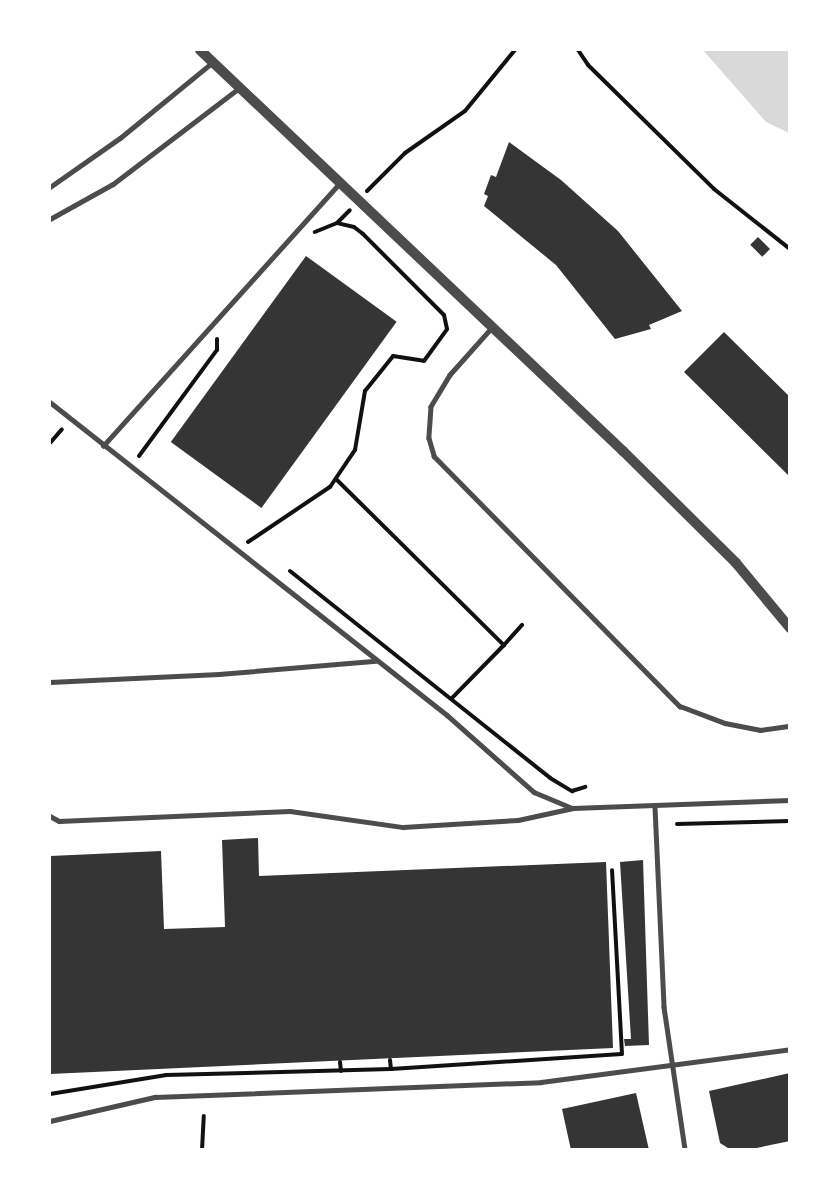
<!DOCTYPE html>
<html>
<head>
<meta charset="utf-8">
<style>
  body { margin:0 }
  #map { position:relative; width:839px; height:1199px; overflow:hidden; background:#fff; font-family:"Zilla Slab",serif }
  div>[style] { position:absolute }
  [style*='--x'] { left:calc(var(--x)*1px); top:calc(var(--y)*1px); width:calc(var(--w)*1px); rotate:calc(var(--a)*1deg) }
  .water>* { inset:0; background:#d9d9d9 }
  .building>* { inset:0; background:#353535; transform-origin:0 0 }
  .path>* { height:4px; margin:-2px; padding:0 2px; transform-origin:2px; border-radius:2px; background:#111 }
  .service>* { height:4.5px; margin:-2.25px; padding:0 2.25px; transform-origin:2.25px; border-radius:2.25px; background:#4c4c4c }
  .tertiary>* { height:10px; margin:-5px; padding:0 5px; transform-origin:5px; border-radius:5px; background:#4c4c4c }
  span { translate:-50% -50%; white-space:nowrap; text-align:center; line-height:1.15; -webkit-text-stroke:4.5px #fff; paint-order:stroke }
  .frame { position:absolute; inset:0; border:51px solid #fff; pointer-events:none }
</style>
</head>
<body>
<div id="map">
  <div class="water">
    <div style="clip-path:polygon(703px 50px,789px 50px,789px 133px,766px 122px)"></div>
  </div>
  <div class="building">
    <div style="clip-path:polygon(509px 142px,561px 180px,618px 231px,682px 311px,649px 325px,651px 329px,615px 339px,556px 265px,484px 206px,488px 196px,484px 194px,491px 175px,496px 177px)"></div>
    <div style="left:758px;top:237px;width:17px;height:11px;rotate:45deg"></div>
    <div style="left:306px;top:256px;width:112px;height:230px;rotate:36deg"></div>
    <div style="clip-path:polygon(724px 332px,790px 397px,790px 477px,684px 372px)"></div>
    <div style="clip-path:polygon(258px 838px,259px 876px,606px 862px,613px 1048px,50px 1074px,50px 856px,161px 851px,164px 929px,225px 927px,222px 840px)"></div>
    <div style="clip-path:polygon(643px 860px,649px 1045px,625px 1046px,624px 1039px,631px 1039px,620px 862px)"></div>
    <div style="clip-path:polygon(790px 1073px,790px 1141px,747px 1150px,731px 1150px,720px 1143px,709px 1091px)"></div>
    <div style="clip-path:polygon(636px 1093px,649px 1150px,571px 1150px,562px 1109px)"></div>
  </div>
  <div class="path">
    <div style="--x:578;--y:50;--w:18;--a:56"></div>
    <div style="--x:588;--y:65;--w:177;--a:44.5"></div>
    <div style="--x:714;--y:189;--w:97;--a:38.3"></div>
    <div style="--x:367;--y:191;--w:54;--a:-45"></div>
    <div style="--x:405;--y:153;--w:73;--a:-35"></div>
    <div style="--x:465;--y:111;--w:79;--a:-50.7"></div>
    <div style="--x:337;--y:223;--w:18;--a:-45"></div>
    <div style="--x:50;--y:443;--w:18;--a:-49"></div>
    <div style="--x:139;--y:456;--w:132;--a:-53.7"></div>
    <div style="--x:217;--y:350;--w:11;--a:-90"></div>
    <div style="--x:337;--y:480;--w:235;--a:44.7"></div>
    <div style="--x:504;--y:645;--w:74;--a:134.5"></div>
    <div style="--x:248;--y:542;--w:99;--a:-33.9"></div>
    <div style="--x:330;--y:487;--w:45;--a:-56"></div>
    <div style="--x:355;--y:450;--w:60;--a:-80.4"></div>
    <div style="--x:365;--y:391;--w:45;--a:-51.3"></div>
    <div style="--x:393;--y:356;--w:31;--a:9"></div>
    <div style="--x:424;--y:361;--w:39;--a:-54"></div>
    <div style="--x:447;--y:329;--w:14;--a:-102"></div>
    <div style="--x:444;--y:315;--w:115;--a:-135"></div>
    <div style="--x:363;--y:234;--w:11;--a:-142"></div>
    <div style="--x:354;--y:227;--w:17;--a:-167"></div>
    <div style="--x:337;--y:223;--w:24;--a:158"></div>
    <div style="--x:290;--y:571;--w:332;--a:38.5"></div>
    <div style="--x:550;--y:778;--w:26;--a:31"></div>
    <div style="--x:572;--y:791;--w:14;--a:-17"></div>
    <div style="--x:504;--y:645;--w:27;--a:-48"></div>
    <div style="--x:677;--y:824;--w:113;--a:-1.5"></div>
    <div style="--x:390;--y:1060;--w:9;--a:84"></div>
    <div style="--x:340;--y:1062;--w:9;--a:84"></div>
    <div style="--x:50;--y:1094;--w:118;--a:-9.3"></div>
    <div style="--x:166;--y:1075;--w:225;--a:-1.5"></div>
    <div style="--x:391;--y:1069;--w:231;--a:-3.7"></div>
    <div style="--x:622;--y:1054;--w:184;--a:-93.1"></div>
    <div style="--x:202;--y:1150;--w:34;--a:-87"></div>
  </div>
  <div class="service">
    <div style="--x:50;--y:187;--w:85;--a:-35"></div>
    <div style="--x:120;--y:138;--w:120;--a:-39.3"></div>
    <div style="--x:50;--y:219;--w:72;--a:-29.1"></div>
    <div style="--x:113;--y:184;--w:158;--a:-37.3"></div>
    <div style="--x:491;--y:329;--w:62;--a:131.7"></div>
    <div style="--x:450;--y:375;--w:37;--a:121"></div>
    <div style="--x:431;--y:407;--w:31;--a:94"></div>
    <div style="--x:429;--y:438;--w:19;--a:74"></div>
    <div style="--x:434;--y:456;--w:351;--a:45.5"></div>
    <div style="--x:680;--y:706;--w:48;--a:20.7"></div>
    <div style="--x:725;--y:723;--w:36;--a:11"></div>
    <div style="--x:760;--y:730;--w:30;--a:-8"></div>
    <div style="--x:50;--y:402;--w:506;--a:38.25"></div>
    <div style="--x:447;--y:715;--w:116;--a:41.5"></div>
    <div style="--x:534;--y:792;--w:41;--a:22.8"></div>
    <div style="--x:103;--y:446;--w:353;--a:-48"></div>
    <div style="--x:50;--y:682;--w:169;--a:-2.7"></div>
    <div style="--x:219;--y:674;--w:157;--a:-4.8"></div>
    <div style="--x:655;--y:807;--w:200;--a:87.4"></div>
    <div style="--x:664;--y:1007;--w:145;--a:81.6"></div>
    <div style="--x:50;--y:816;--w:10;--a:29"></div>
    <div style="--x:59;--y:821;--w:231;--a:-2.5"></div>
    <div style="--x:290;--y:811;--w:114;--a:8.1"></div>
    <div style="--x:403;--y:827;--w:115;--a:-3.5"></div>
    <div style="--x:518;--y:820;--w:56;--a:-12.3"></div>
    <div style="--x:573;--y:808;--w:217;--a:-2.1"></div>
    <div style="--x:50;--y:1121;--w:108;--a:-12.9"></div>
    <div style="--x:155;--y:1097;--w:386;--a:-2.2"></div>
    <div style="--x:541;--y:1082;--w:251;--a:-7.5"></div>
  </div>
  <div class="tertiary">
    <div style="--x:200;--y:50;--w:583;--a:43.47"></div>
    <div style="--x:623;--y:451;--w:159;--a:44.7"></div>
    <div style="--x:736;--y:563;--w:85;--a:50.3"></div>
  </div>
  <div class="frame"></div>
</div>
</body>
</html>
